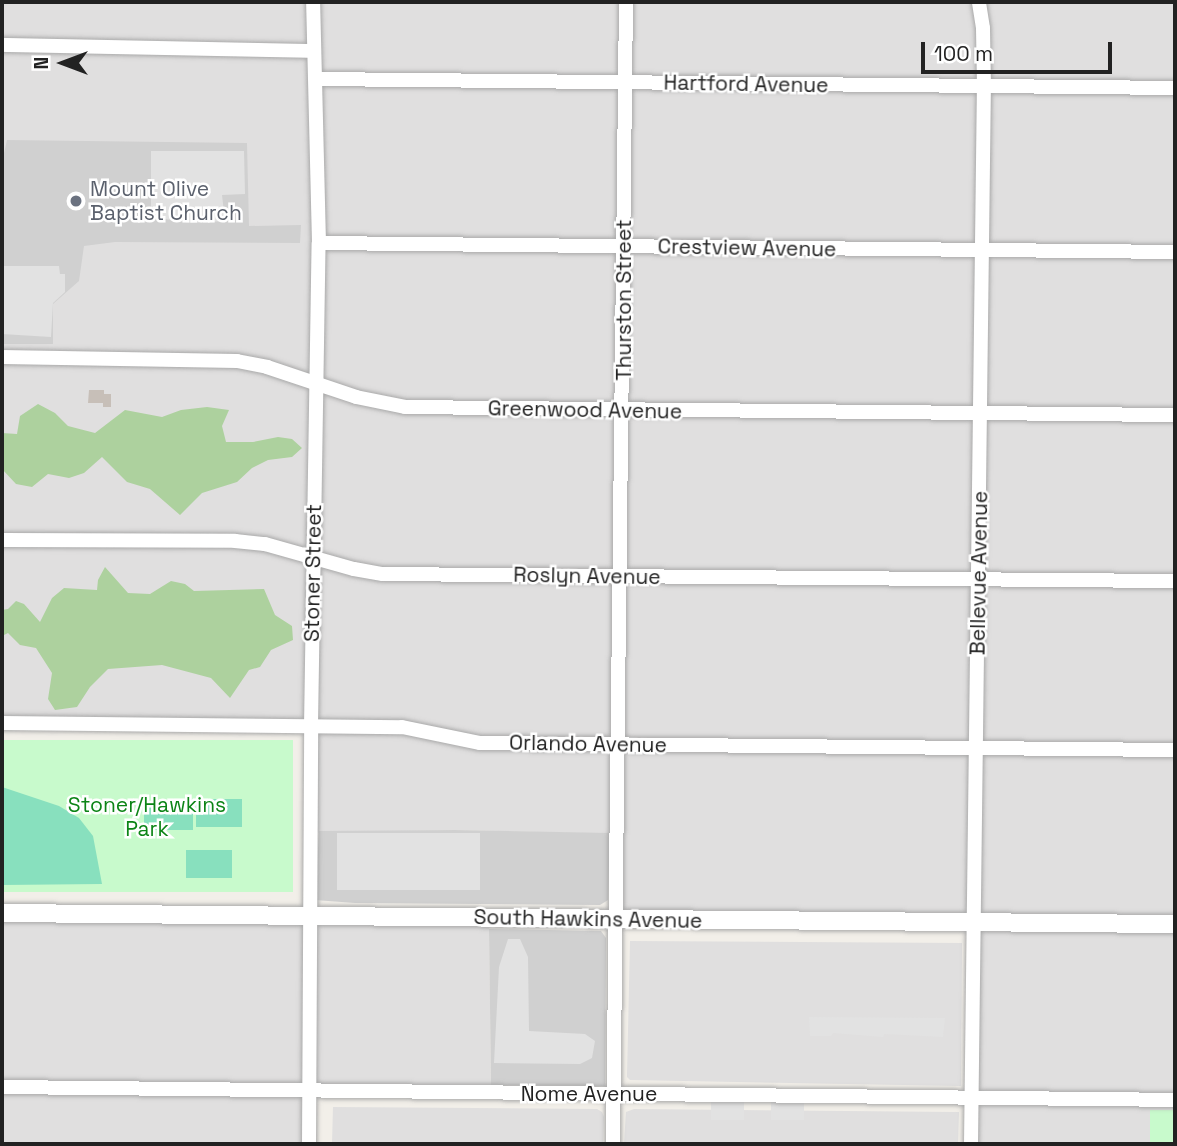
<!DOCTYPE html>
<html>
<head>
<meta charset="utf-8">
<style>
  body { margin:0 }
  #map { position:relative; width:1177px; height:1146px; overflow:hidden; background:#f2efe9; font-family:"Space Grotesk",sans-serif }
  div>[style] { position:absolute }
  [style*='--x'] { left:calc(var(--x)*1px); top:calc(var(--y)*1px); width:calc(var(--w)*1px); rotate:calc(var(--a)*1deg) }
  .residential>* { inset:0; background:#e0dfdf }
  .religious>* { inset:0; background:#d0d0d0 }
  .forest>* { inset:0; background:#add19e }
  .park>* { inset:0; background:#c8facc; transform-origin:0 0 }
  .pitch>* { inset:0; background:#88e0be; transform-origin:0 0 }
  .parking>* { inset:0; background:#e2e2e2; transform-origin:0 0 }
  .building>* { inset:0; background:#c7bfb8 }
  .roads { filter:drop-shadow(0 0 2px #a9a9a9) drop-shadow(0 0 2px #a9a9a9) }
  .minor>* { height:14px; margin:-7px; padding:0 7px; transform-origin:7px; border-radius:7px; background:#fff }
  .tertiary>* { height:18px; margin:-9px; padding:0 9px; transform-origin:9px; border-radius:9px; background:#fff }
  .dots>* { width:19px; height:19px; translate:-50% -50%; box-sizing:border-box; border:4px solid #fff; border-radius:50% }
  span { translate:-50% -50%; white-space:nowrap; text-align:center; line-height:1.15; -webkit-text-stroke:5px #fff; paint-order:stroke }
  .street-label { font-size:21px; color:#222 }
  .worship-label { font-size:21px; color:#5b616d }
  .left { translate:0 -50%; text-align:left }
  .park-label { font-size:21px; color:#0c8416 }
  .frame { position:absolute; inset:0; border:4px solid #222; pointer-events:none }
  .north { position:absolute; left:28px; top:28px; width:70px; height:70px; -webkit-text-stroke:5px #fff; paint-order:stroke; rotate:270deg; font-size:19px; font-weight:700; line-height:28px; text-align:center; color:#222 }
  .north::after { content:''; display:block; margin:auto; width:24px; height:32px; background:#222; clip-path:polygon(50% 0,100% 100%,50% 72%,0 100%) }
  .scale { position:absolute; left:921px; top:42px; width:191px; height:32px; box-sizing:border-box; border:4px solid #222; border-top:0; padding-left:9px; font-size:21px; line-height:24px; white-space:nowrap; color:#222; -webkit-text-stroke:5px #fff; paint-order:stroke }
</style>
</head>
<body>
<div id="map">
  <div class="residential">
    <div style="clip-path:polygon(2px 2px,1175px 2px,1175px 1144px,971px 1144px,975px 926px,615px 919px,618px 834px,455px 830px,310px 833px,311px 727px,2px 723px)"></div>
    <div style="clip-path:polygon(2px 913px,489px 918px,491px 1093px,309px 1090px,309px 1144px,2px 1144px)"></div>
    <div style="clip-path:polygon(630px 941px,962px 943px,961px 1086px,630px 1080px,627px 1077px)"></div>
    <div style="clip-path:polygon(333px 1107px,597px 1109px,602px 1112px,604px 1117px,603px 1144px,332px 1144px)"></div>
    <div style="clip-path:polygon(634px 1109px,959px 1112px,958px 1144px,624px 1144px,626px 1112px)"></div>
  </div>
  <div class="religious">
    <div style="clip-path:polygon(7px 140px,247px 143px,249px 226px,301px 225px,300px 243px,115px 242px,84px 246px,79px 281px,53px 304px,53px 344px,2px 344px,2px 162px)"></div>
    <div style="clip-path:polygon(455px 830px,610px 833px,608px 900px,600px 905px,355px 903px,315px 900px,319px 831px)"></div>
    <div style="clip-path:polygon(489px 929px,601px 931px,606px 938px,605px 1086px,491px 1085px)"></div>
  </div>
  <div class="forest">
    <div style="clip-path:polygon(38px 404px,55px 413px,68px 426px,95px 433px,125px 410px,162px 417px,181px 410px,207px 407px,229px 410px,222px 426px,226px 442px,253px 442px,278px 437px,292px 439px,302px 448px,292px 457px,268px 460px,252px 468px,237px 482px,202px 493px,180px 515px,150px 489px,127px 482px,102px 457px,84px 473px,69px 478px,48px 474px,32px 487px,16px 484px,2px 469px,2px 433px,17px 434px,20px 416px)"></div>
    <div style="clip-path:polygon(105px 567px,128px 593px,150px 594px,171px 581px,185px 584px,194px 591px,264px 589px,275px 615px,292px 626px,293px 640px,271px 650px,260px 667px,249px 670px,230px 698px,211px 678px,162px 665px,108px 669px,90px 687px,77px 707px,55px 710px,48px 699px,52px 673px,36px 648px,20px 645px,8px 633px,2px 636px,2px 610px,8px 609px,16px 601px,24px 604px,40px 622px,52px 598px,64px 588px,97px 590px,98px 580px)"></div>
  </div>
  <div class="park">
    <div style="left:2px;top:740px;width:291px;height:152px"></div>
    <div style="left:1150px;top:1110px;width:25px;height:34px"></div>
  </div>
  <div class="pitch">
    <div style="clip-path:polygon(2px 787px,59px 806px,79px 818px,93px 836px,102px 884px,2px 885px)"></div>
    <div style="left:196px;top:799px;width:46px;height:28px"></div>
    <div style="left:144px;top:801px;width:49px;height:29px"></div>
    <div style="left:186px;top:850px;width:46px;height:28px"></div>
  </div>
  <div class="parking">
    <div style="clip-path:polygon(151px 151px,244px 151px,245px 194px,222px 195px,225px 221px,192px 223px,151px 217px)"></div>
    <div style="clip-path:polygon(2px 266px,59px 266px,60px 274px,65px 274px,65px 292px,53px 303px,51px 337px,2px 334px)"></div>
    <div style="left:337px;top:833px;width:143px;height:57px"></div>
    <div style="clip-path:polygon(508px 939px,520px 939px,528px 957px,529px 1031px,585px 1034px,595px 1041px,592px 1058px,580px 1064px,494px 1063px,499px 967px)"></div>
    <div style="clip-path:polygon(809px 1017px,945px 1018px,943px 1037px,884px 1034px,883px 1037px,833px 1033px,831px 1036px,810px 1036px)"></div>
    <div style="left:711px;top:1100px;width:33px;height:20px"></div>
    <div style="left:771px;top:1102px;width:33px;height:18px"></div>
  </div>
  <div class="building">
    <div style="clip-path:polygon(89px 390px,104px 390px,104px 394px,111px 394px,111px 407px,103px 407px,103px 403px,88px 403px)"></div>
  </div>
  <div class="roads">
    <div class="minor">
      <div style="--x:2;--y:45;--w:312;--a:1.1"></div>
      <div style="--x:317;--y:79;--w:858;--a:0.6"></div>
      <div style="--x:319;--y:243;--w:856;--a:0.6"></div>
      <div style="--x:2;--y:357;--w:235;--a:1"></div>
      <div style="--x:237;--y:361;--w:31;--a:11"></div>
      <div style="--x:267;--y:367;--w:94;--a:18.6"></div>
      <div style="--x:356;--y:397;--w:50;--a:11.5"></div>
      <div style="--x:405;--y:407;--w:770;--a:0.6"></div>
      <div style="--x:2;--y:540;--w:233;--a:0.2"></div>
      <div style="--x:235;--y:541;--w:30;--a:6"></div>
      <div style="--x:265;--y:544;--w:92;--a:15.7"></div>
      <div style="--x:354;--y:569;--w:29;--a:10"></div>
      <div style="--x:383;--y:574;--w:792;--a:0.51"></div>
      <div style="--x:2;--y:723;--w:400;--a:0.6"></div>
      <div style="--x:402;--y:727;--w:80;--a:11.6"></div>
      <div style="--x:480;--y:743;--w:695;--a:0.58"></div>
      <div style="--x:2;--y:1087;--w:1173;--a:0.63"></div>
      <div style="--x:309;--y:1144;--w:418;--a:-89.7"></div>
      <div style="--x:311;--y:726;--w:483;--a:-89.1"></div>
      <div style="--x:319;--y:243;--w:241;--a:-91.4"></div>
      <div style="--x:613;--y:1144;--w:1142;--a:-89.35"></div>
      <div style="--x:971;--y:1144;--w:1058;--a:-89.3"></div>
      <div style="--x:984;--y:86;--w:58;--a:-91"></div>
      <div style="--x:983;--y:28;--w:26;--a:-99"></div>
    </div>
    <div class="tertiary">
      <div style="--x:2;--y:913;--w:1173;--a:0.54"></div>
    </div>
  </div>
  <div class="dots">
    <div style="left:76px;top:201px;background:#6b7280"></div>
  </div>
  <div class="street-label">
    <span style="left:746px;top:84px;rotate:1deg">Hartford Avenue</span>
    <span style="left:747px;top:248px;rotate:1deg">Crestview Avenue</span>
    <span style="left:624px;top:300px;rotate:-90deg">Thurston Street</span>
    <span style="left:585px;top:410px;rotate:1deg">Greenwood Avenue</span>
    <span style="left:313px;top:573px;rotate:-89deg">Stoner Street</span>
    <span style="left:979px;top:573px;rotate:-89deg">Bellevue Avenue</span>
    <span style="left:587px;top:576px;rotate:1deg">Roslyn Avenue</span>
    <span style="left:588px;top:744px;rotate:1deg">Orlando Avenue</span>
    <span style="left:588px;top:919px;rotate:1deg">South Hawkins Avenue</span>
    <span style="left:589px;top:1094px">Nome Avenue</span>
  </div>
  <div class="worship-label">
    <span class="left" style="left:90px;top:201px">Mount Olive<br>Baptist Church</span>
  </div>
  <div class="park-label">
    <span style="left:147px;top:817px">Stoner/Hawkins<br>Park</span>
  </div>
  <div class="frame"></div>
  <div class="north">N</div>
  <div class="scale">100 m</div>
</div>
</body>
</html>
